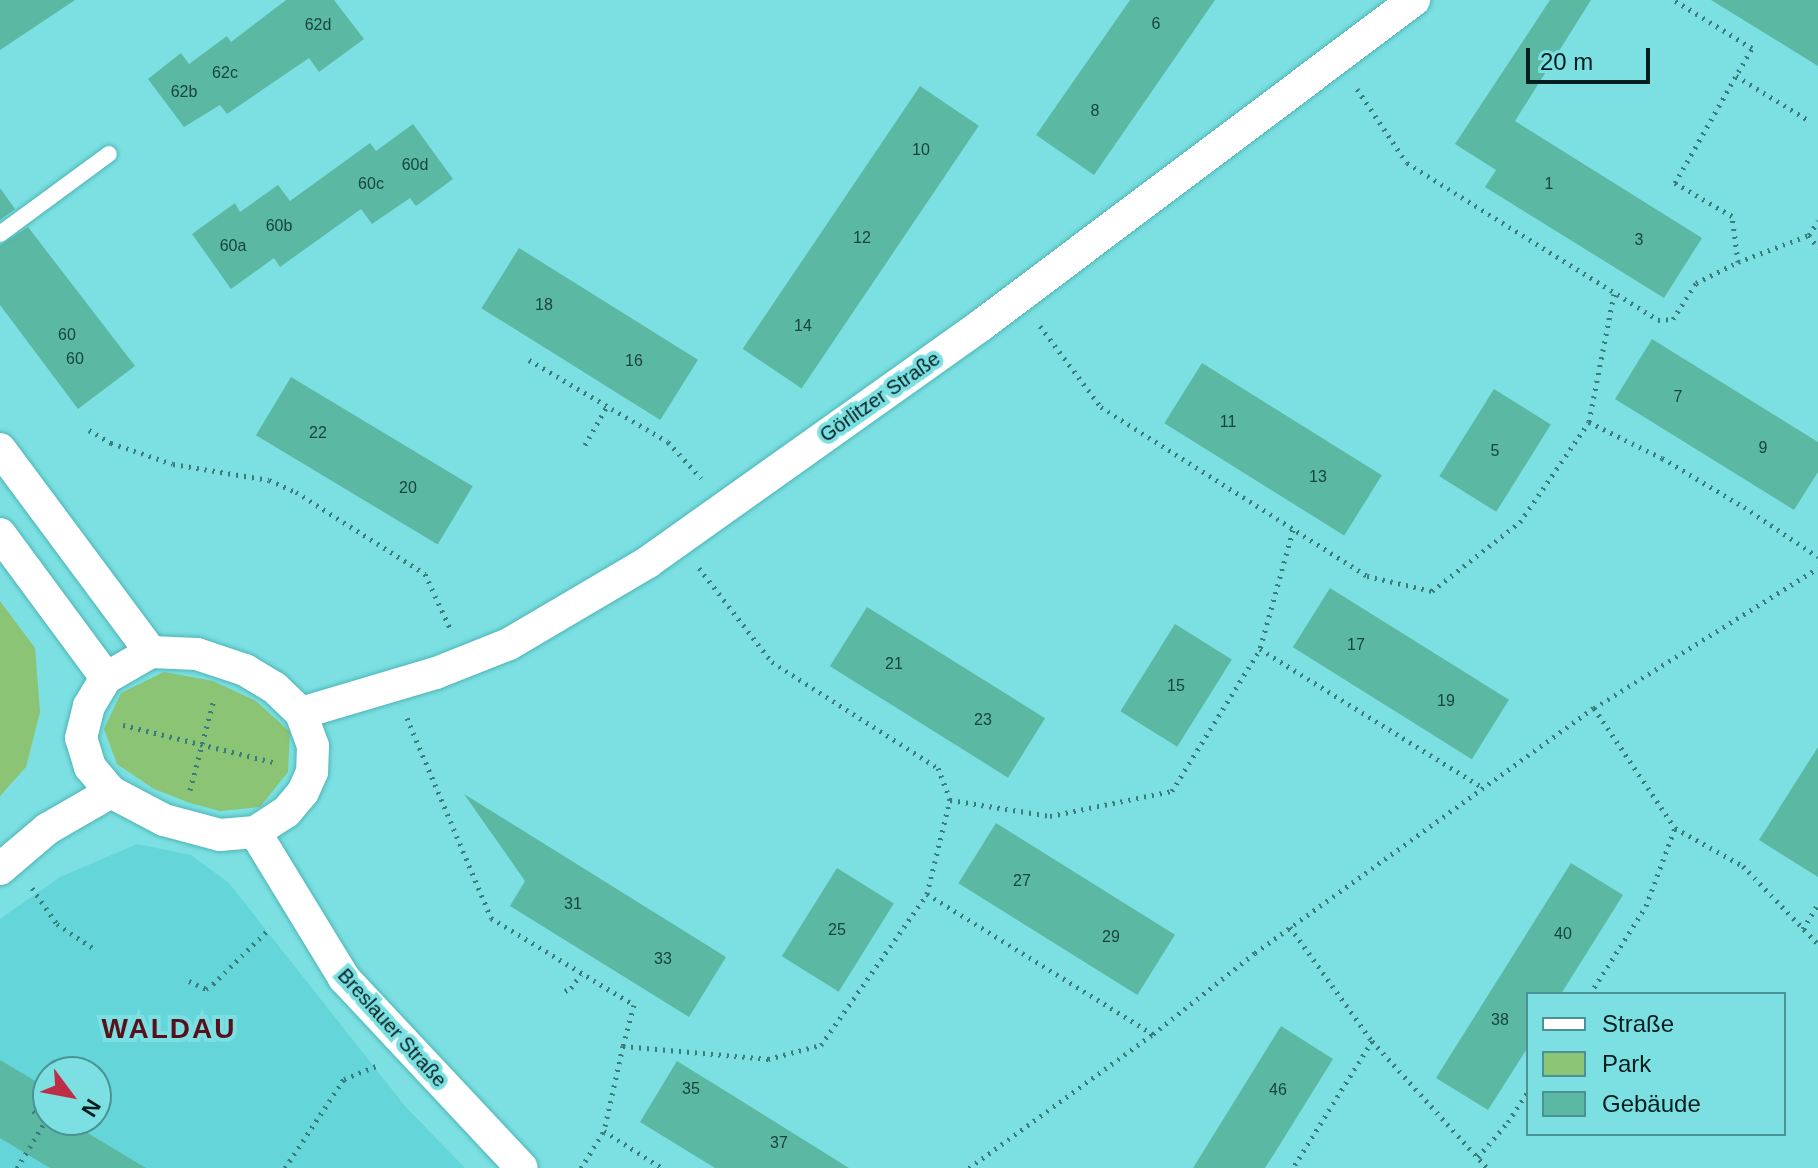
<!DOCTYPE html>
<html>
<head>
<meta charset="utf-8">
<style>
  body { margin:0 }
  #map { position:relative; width:1818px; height:1168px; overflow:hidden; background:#7ce0e2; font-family:Helvetica,sans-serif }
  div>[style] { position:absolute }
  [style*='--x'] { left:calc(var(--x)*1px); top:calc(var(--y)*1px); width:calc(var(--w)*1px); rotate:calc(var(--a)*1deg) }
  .built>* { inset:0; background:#64d5d8 }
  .green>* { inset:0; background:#8bc474 }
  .building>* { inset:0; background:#5bb8a3; transform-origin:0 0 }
  .path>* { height:5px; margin-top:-2.5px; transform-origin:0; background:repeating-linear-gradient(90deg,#3b7b7c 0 2px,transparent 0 8px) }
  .roads { filter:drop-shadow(0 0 2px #4db4b6) drop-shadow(0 0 2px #4db4b6) }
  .service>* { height:16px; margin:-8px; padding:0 8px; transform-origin:8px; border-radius:8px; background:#fff }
  .minor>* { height:32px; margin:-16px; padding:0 16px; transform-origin:16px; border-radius:16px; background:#fff }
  span { translate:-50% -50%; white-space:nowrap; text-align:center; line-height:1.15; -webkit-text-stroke:8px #7ce0e2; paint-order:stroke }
  .number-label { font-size:16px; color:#17443f }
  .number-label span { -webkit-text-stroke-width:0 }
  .street-label { font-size:20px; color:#001e1e }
  .district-label { font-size:28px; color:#57111c; font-weight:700; letter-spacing:2px }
  .legend { position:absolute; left:1526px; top:992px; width:260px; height:144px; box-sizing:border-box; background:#7ce0e2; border:2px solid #4a9294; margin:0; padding:10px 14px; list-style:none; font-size:24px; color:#001e1e }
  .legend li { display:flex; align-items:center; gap:16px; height:40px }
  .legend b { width:40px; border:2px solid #4a9294 }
  .north { position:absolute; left:32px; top:1056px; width:80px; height:80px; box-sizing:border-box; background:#7ce0e2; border:2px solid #4a9294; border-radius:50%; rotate:122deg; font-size:22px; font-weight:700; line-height:32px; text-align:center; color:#001e1e }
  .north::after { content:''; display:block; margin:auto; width:28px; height:36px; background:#bd2d45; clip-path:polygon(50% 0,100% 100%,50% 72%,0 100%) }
  .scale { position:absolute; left:1526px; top:48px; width:124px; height:36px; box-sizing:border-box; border:4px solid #001e1e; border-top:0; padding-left:10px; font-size:24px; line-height:28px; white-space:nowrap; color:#001e1e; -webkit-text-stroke:6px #7ce0e2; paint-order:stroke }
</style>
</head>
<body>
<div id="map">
  <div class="built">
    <div style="clip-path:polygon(evenodd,137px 844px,191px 855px,229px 883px,405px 1106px,465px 1168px,0 1168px,0 919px,60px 877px,137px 844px,48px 1072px,96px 1072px,96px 1120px,48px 1120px,48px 1072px)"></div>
  </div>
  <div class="green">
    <div style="clip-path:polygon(0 601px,35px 648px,40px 712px,26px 767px,0 796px)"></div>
    <div style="clip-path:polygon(164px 672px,213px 681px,256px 701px,290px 732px,288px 772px,260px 807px,220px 811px,190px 803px,154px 789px,117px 764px,104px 729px,121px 693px)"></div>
  </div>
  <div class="building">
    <div style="clip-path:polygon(0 0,75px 0,0 50px)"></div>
    <div style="clip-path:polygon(286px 0,334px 0,364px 39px,319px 72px,309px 58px,227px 114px,220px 105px,184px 127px,148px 79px,181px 53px,189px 64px,227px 36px,231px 42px)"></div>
    <div style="clip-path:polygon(1130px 0,1215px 0,1094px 175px,1036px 135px)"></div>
    <div style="clip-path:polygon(1550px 0,1591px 0,1515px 121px,1702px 238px,1664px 298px,1485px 187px,1496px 170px,1455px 144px)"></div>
    <div style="clip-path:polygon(1711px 0,1818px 0,1818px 66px)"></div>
    <div style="left:920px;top:86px;width:71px;height:317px;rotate:34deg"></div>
    <div style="clip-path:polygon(413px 124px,453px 179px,416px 206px,410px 198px,372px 224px,361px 209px,280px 267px,274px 258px,231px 289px,192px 234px,235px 203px,240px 212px,278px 185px,290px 201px,370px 143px,376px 151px)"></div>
    <div style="clip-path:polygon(0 188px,15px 209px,0 220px)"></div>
    <div style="clip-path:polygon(28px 227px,135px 366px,78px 409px,0 305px,0 245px)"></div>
    <div style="left:519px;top:248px;width:211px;height:71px;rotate:32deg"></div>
    <div style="clip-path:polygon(1652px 339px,1818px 442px,1818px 472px,1794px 510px,1615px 399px)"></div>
    <div style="left:1202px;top:363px;width:212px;height:71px;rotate:32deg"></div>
    <div style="left:291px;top:377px;width:212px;height:68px;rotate:31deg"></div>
    <div style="left:1494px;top:389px;width:67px;height:103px;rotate:32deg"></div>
    <div style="left:1330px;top:588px;width:211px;height:70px;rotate:32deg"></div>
    <div style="left:867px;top:607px;width:210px;height:70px;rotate:32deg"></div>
    <div style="left:1175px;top:624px;width:67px;height:103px;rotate:32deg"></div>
    <div style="clip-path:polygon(1818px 747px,1818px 877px,1759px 840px)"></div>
    <div style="clip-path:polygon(464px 794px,726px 957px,689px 1017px,510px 906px,525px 881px)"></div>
    <div style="left:996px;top:823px;width:211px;height:71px;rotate:32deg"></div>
    <div style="clip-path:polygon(1571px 863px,1623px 895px,1561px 994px,1528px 994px,1528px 1047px,1488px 1110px,1436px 1078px)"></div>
    <div style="left:837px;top:868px;width:67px;height:104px;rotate:32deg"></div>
    <div style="clip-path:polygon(1281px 1026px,1333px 1059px,1274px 1154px,1265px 1168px,1193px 1168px)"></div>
    <div style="clip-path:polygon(0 1060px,47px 1088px,38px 1103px,48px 1109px,48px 1120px,66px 1120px,146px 1168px,50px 1168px,0 1138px)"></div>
    <div style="clip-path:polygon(677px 1061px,740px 1100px,849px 1168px,715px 1168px,640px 1122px)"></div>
  </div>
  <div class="path">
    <div style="--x:1736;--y:76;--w:84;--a:31.4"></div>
    <div style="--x:1357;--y:89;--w:89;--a:56"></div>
    <div style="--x:1407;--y:163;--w:296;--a:32"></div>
    <div style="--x:1658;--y:320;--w:15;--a:-4"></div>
    <div style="--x:1673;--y:319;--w:43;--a:-57.4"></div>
    <div style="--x:1696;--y:283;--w:47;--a:-26.6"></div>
    <div style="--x:1738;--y:262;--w:46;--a:-97.4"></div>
    <div style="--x:1732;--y:216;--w:66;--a:-149.9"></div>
    <div style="--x:1675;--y:183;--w:155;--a:-60.3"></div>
    <div style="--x:1752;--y:48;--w:92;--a:-148.4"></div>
    <div style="--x:1809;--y:235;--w:16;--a:55"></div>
    <div style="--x:1738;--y:262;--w:76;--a:-20.8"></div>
    <div style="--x:1809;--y:235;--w:17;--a:-57"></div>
    <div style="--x:1614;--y:294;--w:130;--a:101.1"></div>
    <div style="--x:1589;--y:422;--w:81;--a:26.3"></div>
    <div style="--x:1662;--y:458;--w:96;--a:30.9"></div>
    <div style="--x:1744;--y:507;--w:89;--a:34"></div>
    <div style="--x:1040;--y:326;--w:101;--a:53"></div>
    <div style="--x:1101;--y:407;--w:315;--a:32.4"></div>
    <div style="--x:1367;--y:576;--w:67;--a:13"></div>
    <div style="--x:1432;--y:591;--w:112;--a:-38.1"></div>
    <div style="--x:1520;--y:522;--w:121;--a:-55.4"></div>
    <div style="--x:529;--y:360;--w:161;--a:30.5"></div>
    <div style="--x:668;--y:442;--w:49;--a:47.5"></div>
    <div style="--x:89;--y:430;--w:26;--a:31"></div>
    <div style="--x:111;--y:443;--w:65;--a:18.7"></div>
    <div style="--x:173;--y:464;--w:97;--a:9.5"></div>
    <div style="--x:269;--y:480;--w:30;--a:24"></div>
    <div style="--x:296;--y:492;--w:153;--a:32.4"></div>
    <div style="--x:425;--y:574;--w:60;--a:65.2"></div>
    <div style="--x:585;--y:445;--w:45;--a:-60.6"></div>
    <div style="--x:1293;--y:530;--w:123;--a:105.5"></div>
    <div style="--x:1260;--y:649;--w:263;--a:31.9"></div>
    <div style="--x:699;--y:568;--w:119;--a:52.2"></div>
    <div style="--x:772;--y:662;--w:197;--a:32.6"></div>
    <div style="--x:938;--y:768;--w:34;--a:69"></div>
    <div style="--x:950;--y:800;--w:101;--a:9.1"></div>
    <div style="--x:1050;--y:816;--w:125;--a:-11.6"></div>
    <div style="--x:1172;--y:791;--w:167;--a:-58.2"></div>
    <div style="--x:1594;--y:708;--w:145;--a:56"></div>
    <div style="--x:407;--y:718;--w:217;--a:67.2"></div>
    <div style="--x:491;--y:918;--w:167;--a:31.3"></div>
    <div style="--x:634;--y:1005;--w:42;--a:105"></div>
    <div style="--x:623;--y:1046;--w:146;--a:5.1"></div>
    <div style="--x:768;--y:1059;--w:55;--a:-14.8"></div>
    <div style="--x:821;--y:1045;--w:184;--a:-54.9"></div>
    <div style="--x:927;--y:894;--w:97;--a:-76.3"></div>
    <div style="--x:123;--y:725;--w:159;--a:13.9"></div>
    <div style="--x:190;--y:790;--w:94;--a:-75.2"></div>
    <div style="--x:32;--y:888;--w:44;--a:55.2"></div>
    <div style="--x:57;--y:924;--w:43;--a:33.7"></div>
    <div style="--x:927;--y:894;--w:266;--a:31.8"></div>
    <div style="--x:1290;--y:927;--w:140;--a:54.3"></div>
    <div style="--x:1372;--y:1041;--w:150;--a:121.9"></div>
    <div style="--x:1803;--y:929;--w:29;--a:-59"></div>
    <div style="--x:189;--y:981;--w:19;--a:25"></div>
    <div style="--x:206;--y:989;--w:9;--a:-36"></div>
    <div style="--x:213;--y:984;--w:80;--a:-44.5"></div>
    <div style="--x:565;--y:991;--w:7;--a:-27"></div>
    <div style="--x:571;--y:988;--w:17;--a:-54"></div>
    <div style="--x:1590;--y:994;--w:104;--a:-57.5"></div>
    <div style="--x:1646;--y:906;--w:83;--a:-69.6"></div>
    <div style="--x:1675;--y:828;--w:78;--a:29.2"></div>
    <div style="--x:1743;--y:866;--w:108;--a:46.1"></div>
    <div style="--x:1372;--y:1041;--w:171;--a:47.8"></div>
    <div style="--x:623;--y:1046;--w:87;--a:102.6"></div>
    <div style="--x:604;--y:1131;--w:69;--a:32.5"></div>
    <div style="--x:33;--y:1111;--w:17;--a:33"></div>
    <div style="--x:1478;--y:1157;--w:46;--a:-49.4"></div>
    <div style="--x:1508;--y:1122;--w:37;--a:-57"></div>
    <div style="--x:17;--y:1168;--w:60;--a:-58.7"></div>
    <div style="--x:285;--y:1168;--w:107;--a:-56.5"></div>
    <div style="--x:344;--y:1079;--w:37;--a:-22"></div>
    <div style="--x:581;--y:1168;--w:44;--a:-58.1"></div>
    <div style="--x:969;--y:1168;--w:228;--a:-36.1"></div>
    <div style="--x:1153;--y:1034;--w:130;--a:-38.5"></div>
    <div style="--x:1255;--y:953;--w:418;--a:-35.9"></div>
    <div style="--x:1594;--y:708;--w:264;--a:-32"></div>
  </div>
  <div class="roads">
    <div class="service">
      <div style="--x:0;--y:234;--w:135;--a:-36.3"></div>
    </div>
    <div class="minor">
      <div style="--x:0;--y:449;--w:253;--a:53.4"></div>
      <div style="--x:0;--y:534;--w:179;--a:53.6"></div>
      <div style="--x:151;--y:652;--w:46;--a:2.5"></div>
      <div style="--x:197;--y:654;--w:51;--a:18.4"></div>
      <div style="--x:245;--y:670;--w:35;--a:31"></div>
      <div style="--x:275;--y:688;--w:36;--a:44"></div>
      <div style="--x:301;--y:713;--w:35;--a:70"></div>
      <div style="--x:313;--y:746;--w:26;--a:92"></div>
      <div style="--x:312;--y:772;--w:22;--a:114"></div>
      <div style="--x:303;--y:792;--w:26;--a:130"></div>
      <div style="--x:286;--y:812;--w:37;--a:147"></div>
      <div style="--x:255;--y:832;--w:35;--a:175"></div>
      <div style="--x:220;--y:835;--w:58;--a:-165"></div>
      <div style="--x:164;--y:820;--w:60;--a:-152.2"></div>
      <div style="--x:111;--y:792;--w:33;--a:-130"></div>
      <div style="--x:90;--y:767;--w:30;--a:-107"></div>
      <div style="--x:81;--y:738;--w:33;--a:-76"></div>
      <div style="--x:89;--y:706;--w:33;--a:-59"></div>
      <div style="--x:106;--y:678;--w:52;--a:-30"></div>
      <div style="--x:301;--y:713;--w:141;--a:-16.5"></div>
      <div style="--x:436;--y:673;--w:79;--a:-21.7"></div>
      <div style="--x:509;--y:644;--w:161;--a:-30.5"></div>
      <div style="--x:648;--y:562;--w:407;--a:-35.4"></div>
      <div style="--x:980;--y:326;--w:543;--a:-36.91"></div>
      <div style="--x:255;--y:832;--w:171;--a:58.6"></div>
      <div style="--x:344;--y:978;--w:260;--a:46.9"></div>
      <div style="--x:0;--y:869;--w:62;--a:-40.4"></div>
      <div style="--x:47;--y:829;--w:74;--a:-30"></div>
    </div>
  </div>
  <div class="number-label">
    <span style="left:1156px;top:24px">6</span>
    <span style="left:318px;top:25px">62d</span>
    <span style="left:225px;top:73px">62c</span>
    <span style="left:184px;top:92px">62b</span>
    <span style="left:1095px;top:111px">8</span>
    <span style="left:921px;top:150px">10</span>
    <span style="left:415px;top:165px">60d</span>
    <span style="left:371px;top:184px">60c</span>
    <span style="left:1549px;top:184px">1</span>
    <span style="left:279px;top:226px">60b</span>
    <span style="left:862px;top:238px">12</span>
    <span style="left:1639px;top:240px">3</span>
    <span style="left:233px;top:246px">60a</span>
    <span style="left:544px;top:305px">18</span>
    <span style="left:803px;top:326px">14</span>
    <span style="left:67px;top:335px">60</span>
    <span style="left:75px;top:359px">60</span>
    <span style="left:634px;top:361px">16</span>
    <span style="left:1678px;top:397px">7</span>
    <span style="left:1228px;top:422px">11</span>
    <span style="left:318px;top:433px">22</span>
    <span style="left:1763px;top:448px">9</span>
    <span style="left:1495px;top:451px">5</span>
    <span style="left:1318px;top:477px">13</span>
    <span style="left:408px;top:488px">20</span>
    <span style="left:1356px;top:645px">17</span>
    <span style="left:894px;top:664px">21</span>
    <span style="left:1176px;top:686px">15</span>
    <span style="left:1446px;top:701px">19</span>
    <span style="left:983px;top:720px">23</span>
    <span style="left:1022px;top:881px">27</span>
    <span style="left:573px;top:904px">31</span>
    <span style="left:837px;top:930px">25</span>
    <span style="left:1563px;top:934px">40</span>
    <span style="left:1111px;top:937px">29</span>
    <span style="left:663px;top:959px">33</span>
    <span style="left:1500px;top:1020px">38</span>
    <span style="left:691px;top:1089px">35</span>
    <span style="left:1278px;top:1090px">46</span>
    <span style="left:779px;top:1143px">37</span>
  </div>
  <div class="street-label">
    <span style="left:880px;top:397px;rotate:-35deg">Görlitzer Straße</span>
    <span style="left:392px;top:1028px;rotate:48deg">Breslauer Straße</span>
  </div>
  <div class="district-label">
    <span style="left:169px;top:1029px">WALDAU</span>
  </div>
  <ul class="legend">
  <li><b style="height:10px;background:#fff"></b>Straße</li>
  <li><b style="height:22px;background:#8bc474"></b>Park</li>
  <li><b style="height:22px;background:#5bb8a3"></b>Gebäude</li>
  </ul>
  <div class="north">N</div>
  <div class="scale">20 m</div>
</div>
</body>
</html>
